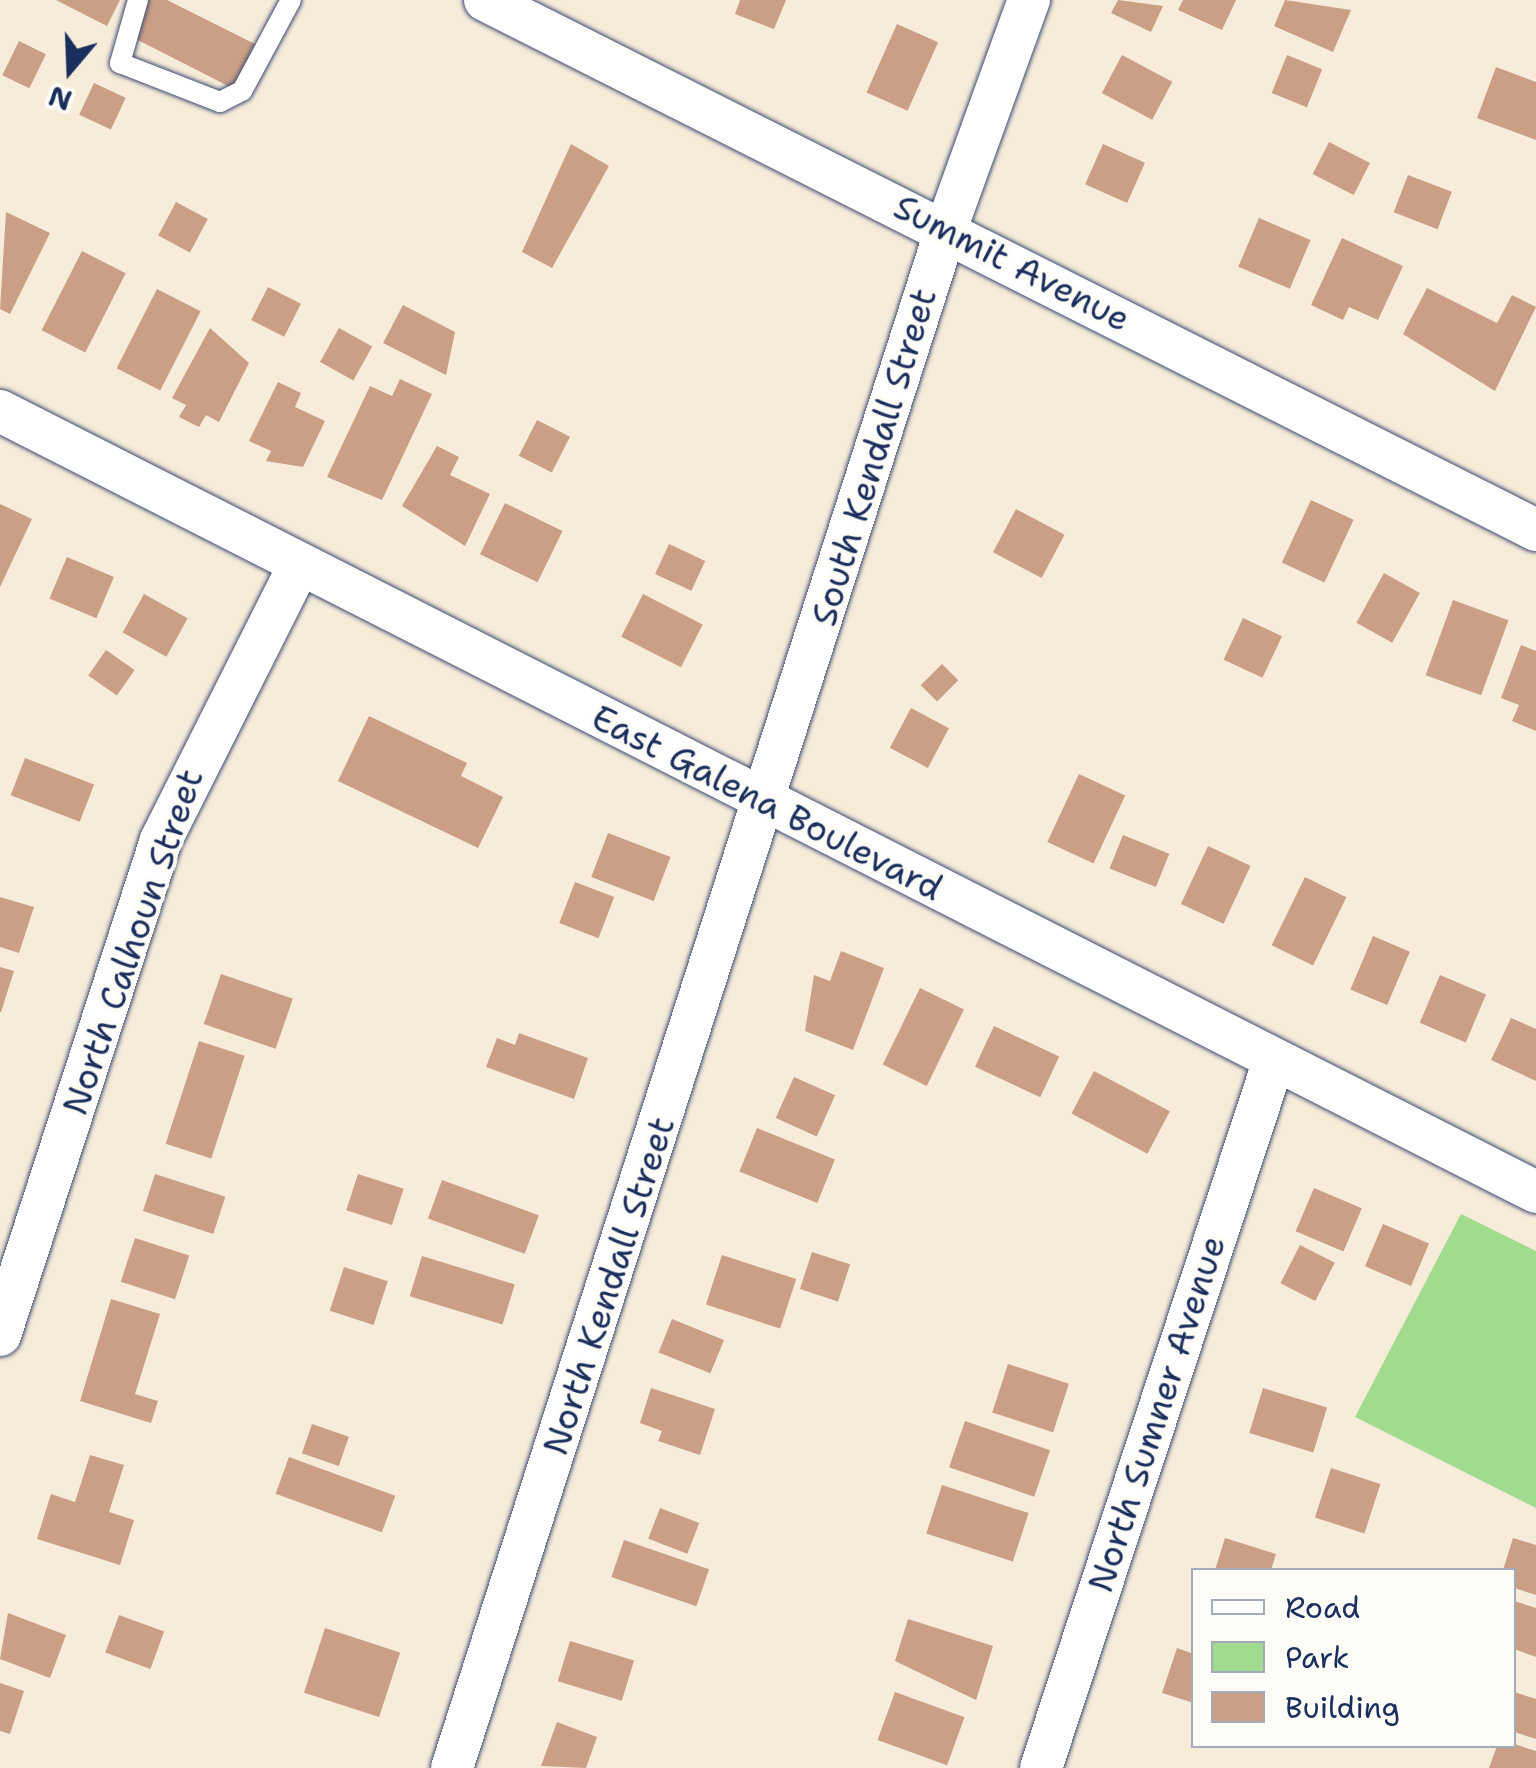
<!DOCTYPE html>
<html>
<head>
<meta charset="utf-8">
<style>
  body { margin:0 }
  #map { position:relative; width:1536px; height:1768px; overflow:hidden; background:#f7ecda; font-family:"Shantell Sans",sans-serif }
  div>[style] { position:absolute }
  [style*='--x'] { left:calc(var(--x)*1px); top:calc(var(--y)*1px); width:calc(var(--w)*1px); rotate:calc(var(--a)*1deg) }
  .green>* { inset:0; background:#a1db8d }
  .building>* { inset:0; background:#ca9f85; transform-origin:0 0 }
  .roads { filter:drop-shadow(0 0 2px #3c4b71) drop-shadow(0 0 2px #3c4b71) }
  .lane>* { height:20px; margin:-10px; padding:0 10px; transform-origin:10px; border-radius:10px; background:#fff }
  .street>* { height:42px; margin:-21px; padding:0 21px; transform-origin:21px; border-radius:21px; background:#fff }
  span { translate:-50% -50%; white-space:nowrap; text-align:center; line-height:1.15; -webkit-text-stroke:8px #fdfcf7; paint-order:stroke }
  .street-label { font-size:35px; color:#1b2f5e }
  .legend { position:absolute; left:1191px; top:1568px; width:325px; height:180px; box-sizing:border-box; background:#fdfcf7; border:2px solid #a3aaba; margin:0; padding:12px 18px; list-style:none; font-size:30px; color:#1b2f5e }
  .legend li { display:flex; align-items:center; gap:20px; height:50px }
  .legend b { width:50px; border:2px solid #a3aaba }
  .north { position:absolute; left:20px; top:20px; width:100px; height:100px; -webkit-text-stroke:8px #fdfcf7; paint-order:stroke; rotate:199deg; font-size:28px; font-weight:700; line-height:40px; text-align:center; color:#1b2f5e }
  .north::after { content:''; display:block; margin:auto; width:35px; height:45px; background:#1b2f5e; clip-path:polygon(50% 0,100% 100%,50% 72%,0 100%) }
</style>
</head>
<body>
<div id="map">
  <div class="green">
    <div style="clip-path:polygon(1461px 1214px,1536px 1251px,1536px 1508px,1355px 1417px)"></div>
  </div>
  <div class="building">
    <div style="clip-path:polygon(56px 0,120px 0,107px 26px)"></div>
    <div style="clip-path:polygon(148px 0,167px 0,257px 45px,234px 89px,130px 36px)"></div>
    <div style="clip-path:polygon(740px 0,786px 0,774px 29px,735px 14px)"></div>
    <div style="clip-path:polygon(1118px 0,1163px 6px,1151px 32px,1111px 13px)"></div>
    <div style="clip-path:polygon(1183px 0,1236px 0,1222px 30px,1178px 10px)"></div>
    <div style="clip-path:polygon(1285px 0,1351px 10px,1333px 52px,1274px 26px)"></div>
    <div style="left:897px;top:24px;width:45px;height:75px;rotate:24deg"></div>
    <div style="left:19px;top:41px;width:30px;height:38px;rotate:26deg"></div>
    <div style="left:1122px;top:55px;width:57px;height:43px;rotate:28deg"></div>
    <div style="left:1287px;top:55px;width:38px;height:41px;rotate:22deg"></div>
    <div style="clip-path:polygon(1496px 67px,1536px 82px,1536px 140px,1477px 118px)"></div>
    <div style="left:94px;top:83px;width:35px;height:35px;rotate:25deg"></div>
    <div style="left:1329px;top:142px;width:46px;height:36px;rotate:27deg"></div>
    <div style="clip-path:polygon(571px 144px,609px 166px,552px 268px,522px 252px)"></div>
    <div style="left:1103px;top:144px;width:46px;height:44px;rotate:24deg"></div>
    <div style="left:1408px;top:175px;width:47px;height:40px;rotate:21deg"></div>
    <div style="left:176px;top:202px;width:36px;height:38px;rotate:28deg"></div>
    <div style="clip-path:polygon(6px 212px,50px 233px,10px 314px,0 309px)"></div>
    <div style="left:1259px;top:218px;width:56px;height:53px;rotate:23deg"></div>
    <div style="clip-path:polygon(1342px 238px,1403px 266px,1378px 320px,1349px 307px,1343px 320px,1311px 305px)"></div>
    <div style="left:82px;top:251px;width:49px;height:89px;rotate:27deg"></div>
    <div style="left:268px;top:287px;width:37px;height:37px;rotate:27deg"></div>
    <div style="clip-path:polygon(1427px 288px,1497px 323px,1512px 295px,1536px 307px,1495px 391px,1403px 334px)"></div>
    <div style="left:157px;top:289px;width:49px;height:89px;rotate:27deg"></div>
    <div style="clip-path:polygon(403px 305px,455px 332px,446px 375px,383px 343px)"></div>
    <div style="clip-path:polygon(210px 328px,249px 363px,219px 422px,206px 415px,199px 427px,179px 417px,186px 405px,172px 398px)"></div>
    <div style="left:339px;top:328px;width:38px;height:39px;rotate:29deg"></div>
    <div style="clip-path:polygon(400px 379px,432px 394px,382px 500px,327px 477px,370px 386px,392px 396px)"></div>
    <div style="clip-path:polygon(278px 382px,301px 393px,295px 407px,325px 421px,303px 467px,266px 461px,271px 451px,249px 441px)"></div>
    <div style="left:537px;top:420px;width:37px;height:40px;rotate:27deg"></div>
    <div style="clip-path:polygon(437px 446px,459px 457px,450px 475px,490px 494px,465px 546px,402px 506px)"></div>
    <div style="left:1311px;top:500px;width:47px;height:69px;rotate:25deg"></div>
    <div style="left:505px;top:503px;width:64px;height:57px;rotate:26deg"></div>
    <div style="clip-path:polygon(0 504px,32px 519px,0 587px)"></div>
    <div style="left:1016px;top:509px;width:55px;height:49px;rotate:28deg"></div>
    <div style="left:669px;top:544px;width:40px;height:33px;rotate:25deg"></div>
    <div style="left:67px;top:557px;width:51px;height:45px;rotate:23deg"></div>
    <div style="left:1384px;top:573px;width:41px;height:57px;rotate:29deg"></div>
    <div style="left:144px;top:594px;width:50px;height:44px;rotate:29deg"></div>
    <div style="left:643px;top:594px;width:67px;height:48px;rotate:27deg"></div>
    <div style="left:1453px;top:600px;width:59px;height:80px;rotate:20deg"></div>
    <div style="left:1243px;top:618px;width:43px;height:46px;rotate:25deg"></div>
    <div style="clip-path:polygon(1521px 645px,1536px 651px,1536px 731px,1512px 721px,1519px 705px,1501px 698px)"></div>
    <div style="left:106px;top:650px;width:35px;height:31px;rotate:35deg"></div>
    <div style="left:942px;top:664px;width:23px;height:30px;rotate:45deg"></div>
    <div style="left:911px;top:708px;width:43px;height:45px;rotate:28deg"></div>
    <div style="clip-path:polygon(369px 716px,467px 763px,461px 776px,503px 797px,478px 848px,338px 781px)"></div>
    <div style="left:25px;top:758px;width:74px;height:40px;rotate:21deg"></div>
    <div style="left:1079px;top:774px;width:51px;height:75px;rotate:25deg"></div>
    <div style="left:608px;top:833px;width:67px;height:47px;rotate:21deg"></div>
    <div style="left:1123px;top:835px;width:50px;height:36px;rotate:22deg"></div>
    <div style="left:1208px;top:846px;width:47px;height:64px;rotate:25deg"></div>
    <div style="left:1305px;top:877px;width:46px;height:76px;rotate:26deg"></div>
    <div style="left:575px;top:882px;width:42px;height:44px;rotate:21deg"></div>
    <div style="clip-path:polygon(0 897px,34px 907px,19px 953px,0 947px)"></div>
    <div style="left:1373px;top:936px;width:40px;height:58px;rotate:23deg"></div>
    <div style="clip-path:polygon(841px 951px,884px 968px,853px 1050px,805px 1031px,814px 975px,830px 981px)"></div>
    <div style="clip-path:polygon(0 967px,14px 971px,1px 1012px,0 1012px)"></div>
    <div style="left:221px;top:974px;width:76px;height:53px;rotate:19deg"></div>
    <div style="left:1440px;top:975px;width:50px;height:52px;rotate:23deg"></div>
    <div style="left:920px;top:988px;width:49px;height:85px;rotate:26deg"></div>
    <div style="clip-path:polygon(1511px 1018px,1536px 1029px,1536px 1081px,1491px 1060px)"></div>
    <div style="left:994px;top:1026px;width:72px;height:45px;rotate:25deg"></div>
    <div style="clip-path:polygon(519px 1033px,588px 1058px,574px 1099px,486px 1067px,497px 1038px,515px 1045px)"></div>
    <div style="left:199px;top:1041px;width:48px;height:108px;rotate:18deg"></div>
    <div style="left:1094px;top:1071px;width:86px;height:48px;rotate:28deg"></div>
    <div style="left:794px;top:1077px;width:45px;height:45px;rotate:24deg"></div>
    <div style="left:757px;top:1128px;width:84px;height:47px;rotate:22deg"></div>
    <div style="left:155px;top:1174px;width:74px;height:39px;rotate:18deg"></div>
    <div style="left:358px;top:1174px;width:48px;height:38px;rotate:18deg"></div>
    <div style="left:442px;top:1180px;width:103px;height:41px;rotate:20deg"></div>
    <div style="left:1314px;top:1188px;width:52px;height:47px;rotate:23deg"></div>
    <div style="left:1383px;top:1224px;width:50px;height:46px;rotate:23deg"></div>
    <div style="left:135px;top:1238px;width:57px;height:46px;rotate:18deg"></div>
    <div style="left:1300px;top:1245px;width:39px;height:43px;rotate:27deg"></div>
    <div style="left:812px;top:1252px;width:40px;height:39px;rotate:18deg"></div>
    <div style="left:722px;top:1255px;width:78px;height:52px;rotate:18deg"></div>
    <div style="left:422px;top:1256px;width:97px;height:42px;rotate:17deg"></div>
    <div style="left:344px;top:1267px;width:46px;height:46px;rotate:18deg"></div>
    <div style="clip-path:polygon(111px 1299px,160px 1314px,135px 1394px,158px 1401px,151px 1423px,80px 1401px)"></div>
    <div style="left:672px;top:1319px;width:56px;height:36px;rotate:22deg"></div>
    <div style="left:1008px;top:1364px;width:64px;height:51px;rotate:18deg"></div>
    <div style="clip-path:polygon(651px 1388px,715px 1409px,700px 1455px,658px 1441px,662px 1431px,640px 1423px)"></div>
    <div style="left:1263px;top:1388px;width:67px;height:47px;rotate:17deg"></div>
    <div style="left:965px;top:1421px;width:90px;height:49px;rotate:19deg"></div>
    <div style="left:312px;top:1424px;width:39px;height:31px;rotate:19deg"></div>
    <div style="clip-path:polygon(90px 1455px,124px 1465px,109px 1512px,134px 1520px,120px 1565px,37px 1539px,51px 1494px,75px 1502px)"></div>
    <div style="left:289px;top:1457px;width:113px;height:39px;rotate:20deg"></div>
    <div style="left:1331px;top:1468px;width:52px;height:52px;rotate:18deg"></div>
    <div style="left:942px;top:1485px;width:91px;height:51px;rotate:18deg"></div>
    <div style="left:660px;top:1508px;width:42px;height:33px;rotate:21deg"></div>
    <div style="clip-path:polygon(1225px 1538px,1276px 1554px,1271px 1570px,1215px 1570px)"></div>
    <div style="clip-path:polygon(1513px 1538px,1536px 1545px,1536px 1595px,1514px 1588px,1514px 1570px,1503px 1570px)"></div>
    <div style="left:624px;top:1540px;width:90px;height:39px;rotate:19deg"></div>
    <div style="clip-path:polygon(1514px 1601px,1536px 1608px,1536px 1657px,1514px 1649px)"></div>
    <div style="clip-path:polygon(8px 1613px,66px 1635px,50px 1678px,0 1659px)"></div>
    <div style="left:119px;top:1615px;width:48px;height:40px;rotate:20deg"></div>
    <div style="clip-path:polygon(908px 1619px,993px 1646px,976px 1700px,895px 1661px)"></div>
    <div style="left:325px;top:1628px;width:79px;height:68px;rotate:18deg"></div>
    <div style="left:570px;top:1641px;width:67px;height:42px;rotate:17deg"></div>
    <div style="clip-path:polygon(1177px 1648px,1194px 1654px,1194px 1703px,1162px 1693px)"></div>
    <div style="clip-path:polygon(0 1683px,24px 1691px,10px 1734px,0 1731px)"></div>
    <div style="left:895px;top:1692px;width:74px;height:51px;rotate:20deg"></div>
    <div style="clip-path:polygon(1514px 1692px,1536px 1699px,1536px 1739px,1514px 1732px)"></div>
    <div style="clip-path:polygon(557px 1722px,597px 1737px,586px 1768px,541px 1766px)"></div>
    <div style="clip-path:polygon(1514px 1744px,1536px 1751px,1536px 1768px,1489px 1768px,1497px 1746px)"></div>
  </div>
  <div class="roads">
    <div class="lane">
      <div style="--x:138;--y:0;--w:66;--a:105.9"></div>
      <div style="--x:120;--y:63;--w:107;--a:21.3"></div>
      <div style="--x:220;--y:102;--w:25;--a:-27"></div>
      <div style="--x:242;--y:91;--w:103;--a:-61.7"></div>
    </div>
    <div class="street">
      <div style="--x:485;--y:0;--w:1177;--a:26.76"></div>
      <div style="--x:0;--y:411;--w:1723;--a:26.95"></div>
      <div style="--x:0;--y:1335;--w:521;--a:-71.98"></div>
      <div style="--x:161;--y:840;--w:309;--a:-63.3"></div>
      <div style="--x:452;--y:1768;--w:1616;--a:-72.2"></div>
      <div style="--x:946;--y:229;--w:244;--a:-70.1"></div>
      <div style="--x:1041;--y:1768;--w:745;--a:-71.78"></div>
    </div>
  </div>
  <div class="street-label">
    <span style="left:1012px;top:263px;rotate:27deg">Summit Avenue</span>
    <span style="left:874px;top:457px;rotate:-73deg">South Kendall Street</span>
    <span style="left:767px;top:803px;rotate:27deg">East Galena Boulevard</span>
    <span style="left:133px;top:942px;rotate:-71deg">North Calhoun Street</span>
    <span style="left:609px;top:1286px;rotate:-72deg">North Kendall Street</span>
    <span style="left:1157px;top:1414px;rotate:-72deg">North Sumner Avenue</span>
  </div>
  <ul class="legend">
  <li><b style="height:12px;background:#fff"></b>Road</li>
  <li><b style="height:28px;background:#a1db8d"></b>Park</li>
  <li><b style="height:28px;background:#ca9f85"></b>Building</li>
  </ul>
  <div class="north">N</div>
</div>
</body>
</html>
